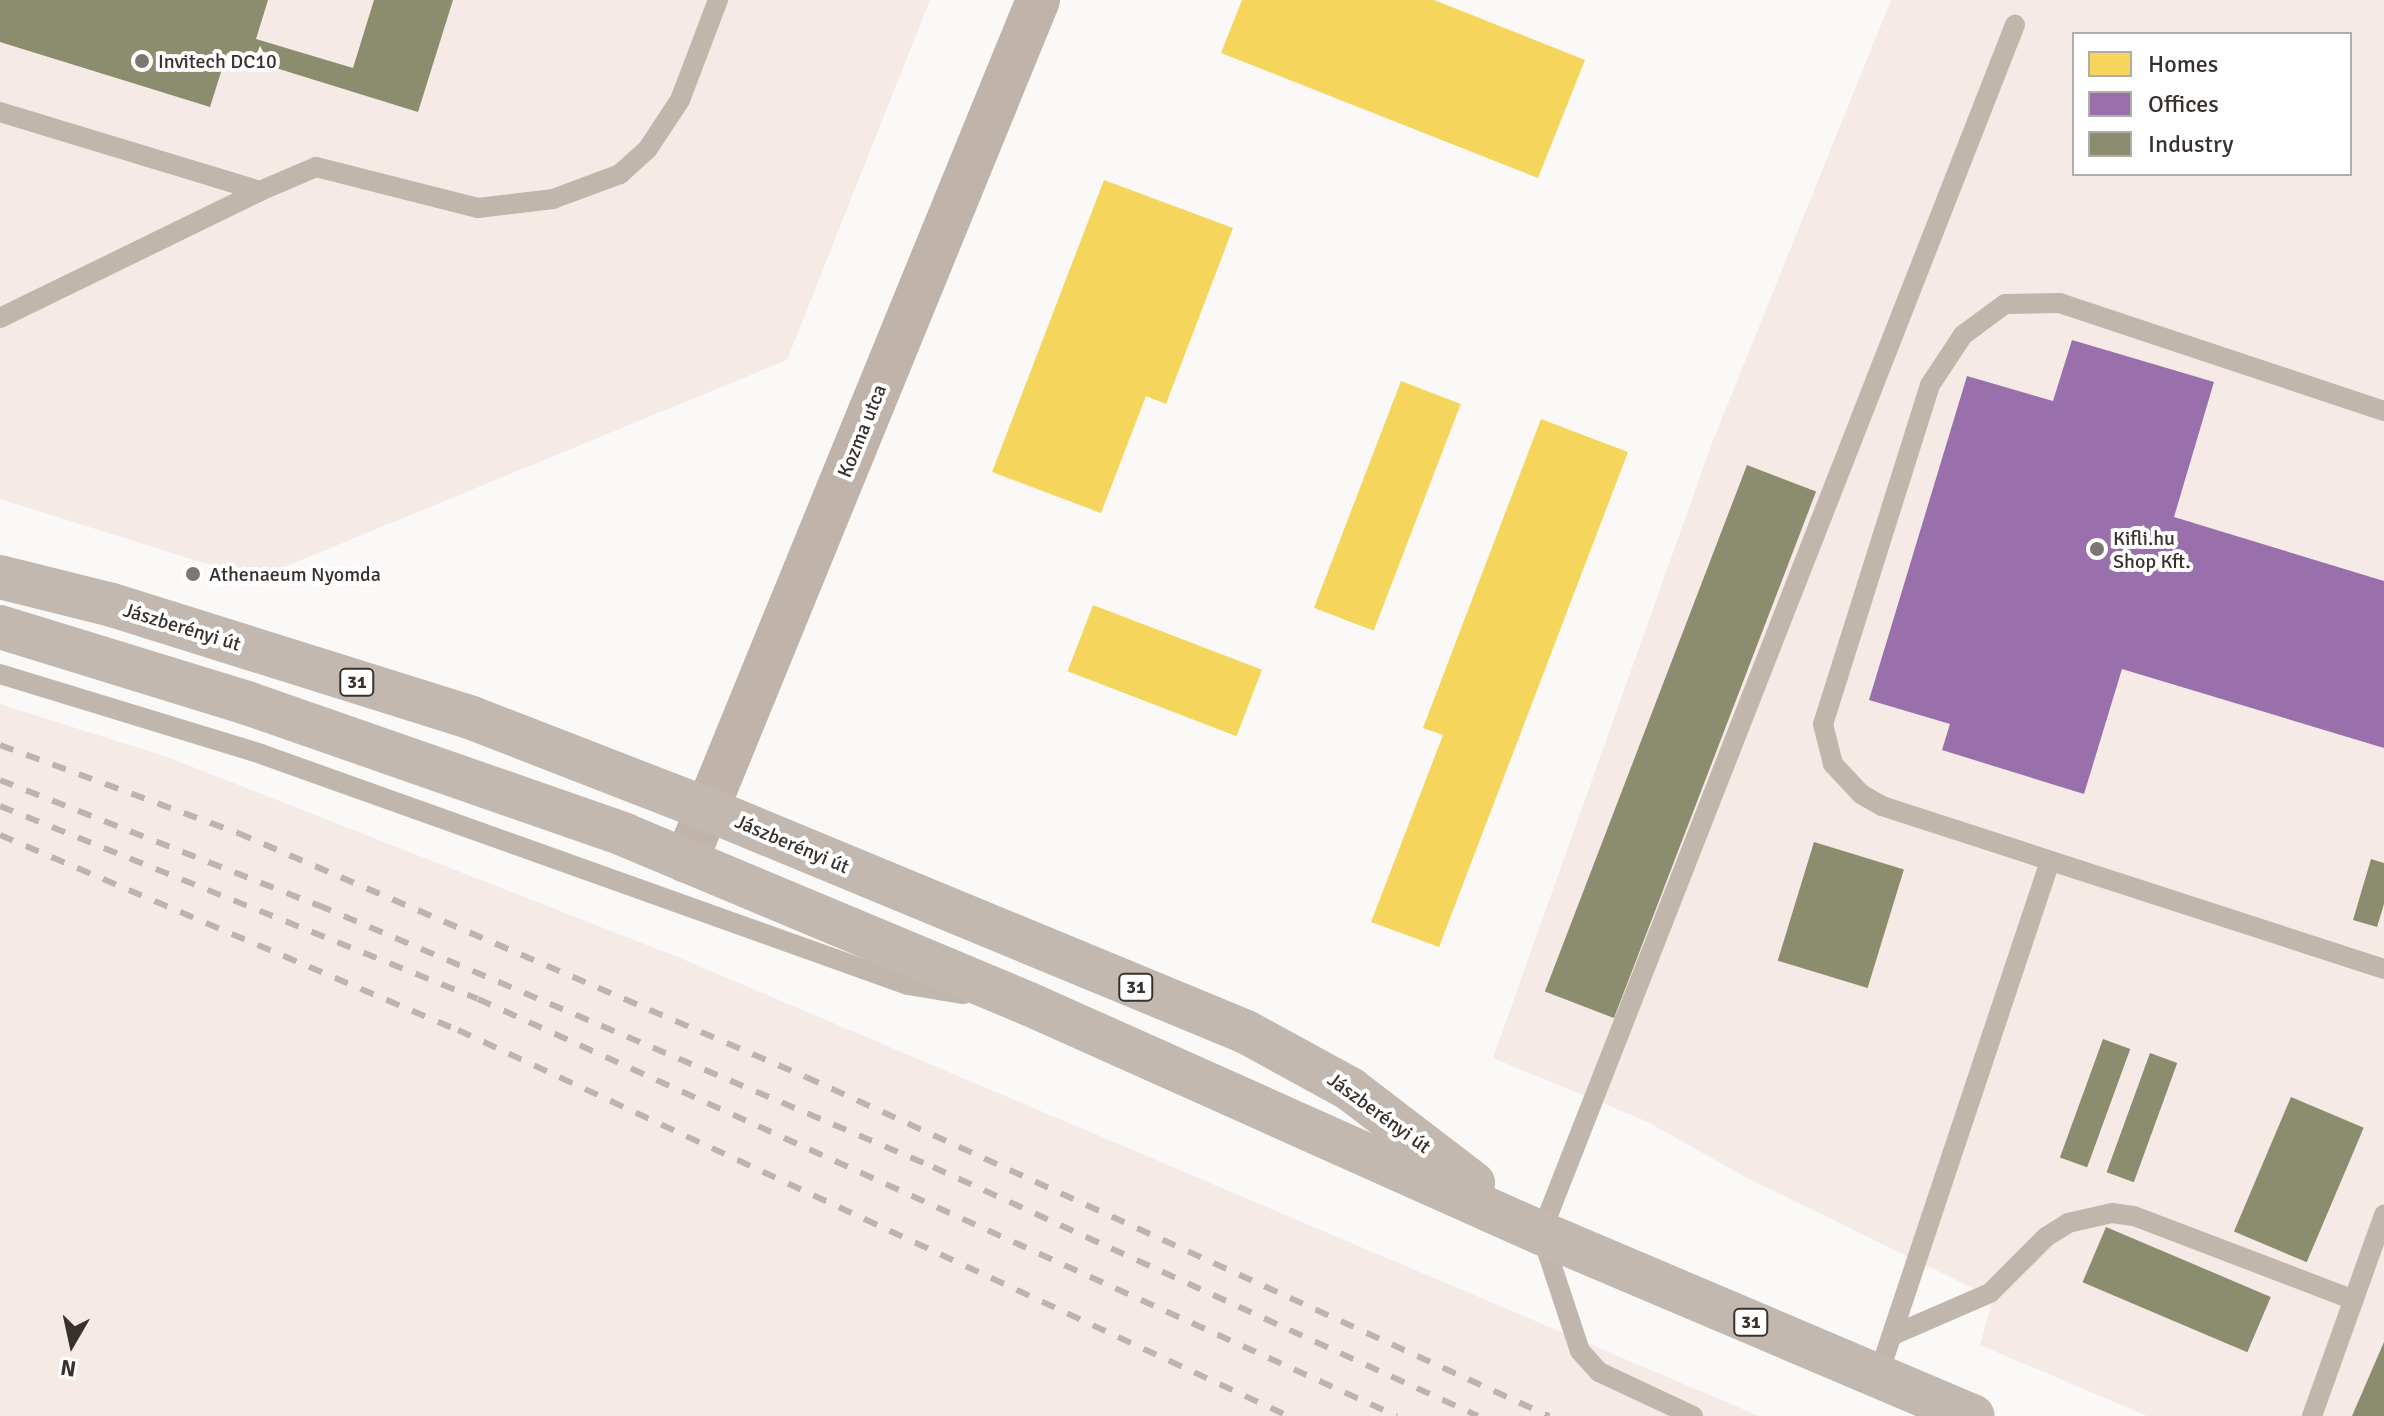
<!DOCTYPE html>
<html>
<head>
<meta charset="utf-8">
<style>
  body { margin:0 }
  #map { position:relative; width:2384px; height:1416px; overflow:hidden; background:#fbf9f7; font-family:Signika,sans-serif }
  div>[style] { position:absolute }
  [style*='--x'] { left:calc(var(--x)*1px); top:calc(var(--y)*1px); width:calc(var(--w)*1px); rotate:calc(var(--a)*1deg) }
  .built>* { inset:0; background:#f5eae5 }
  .homes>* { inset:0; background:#f6d55c; transform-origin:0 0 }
  .offices>* { inset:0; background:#9970ab }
  .industry>* { inset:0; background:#8c8c6e; transform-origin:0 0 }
  .lane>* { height:20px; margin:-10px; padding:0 10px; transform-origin:10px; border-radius:10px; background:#c1b6ac }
  .secondary>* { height:44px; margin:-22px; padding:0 22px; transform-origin:22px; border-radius:22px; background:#c0b4aa }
  .primary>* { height:44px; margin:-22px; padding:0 22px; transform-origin:22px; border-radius:22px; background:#c2b8af }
  .rail>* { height:6px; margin-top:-3px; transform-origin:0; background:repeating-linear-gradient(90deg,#bbb4af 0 14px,transparent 0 28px) }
  .dots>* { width:22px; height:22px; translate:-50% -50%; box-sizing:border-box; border:4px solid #fff; border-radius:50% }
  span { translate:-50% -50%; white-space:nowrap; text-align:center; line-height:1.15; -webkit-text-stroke:8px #fff; paint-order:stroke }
  .shield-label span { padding:2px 6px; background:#fff; border:2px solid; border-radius:6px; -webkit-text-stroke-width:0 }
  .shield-label { font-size:18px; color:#39312d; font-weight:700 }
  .poi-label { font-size:20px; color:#39312d }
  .left { translate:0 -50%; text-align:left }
  .street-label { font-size:20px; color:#39312d }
  .legend { position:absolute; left:2072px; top:32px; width:280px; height:144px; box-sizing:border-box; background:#fff; border:2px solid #b0adab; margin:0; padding:10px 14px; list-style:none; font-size:24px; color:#39312d }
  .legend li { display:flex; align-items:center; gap:16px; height:40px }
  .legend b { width:40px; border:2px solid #b0adab }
  .north { position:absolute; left:32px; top:1304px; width:80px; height:80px; -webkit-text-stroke:6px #fff; paint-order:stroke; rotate:189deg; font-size:22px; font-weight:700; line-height:32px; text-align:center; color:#39312d }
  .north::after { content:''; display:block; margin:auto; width:28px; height:36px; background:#39312d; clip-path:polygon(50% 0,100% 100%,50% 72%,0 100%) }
</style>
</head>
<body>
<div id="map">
  <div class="built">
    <div style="clip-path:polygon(0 0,930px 0,787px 360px,255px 579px,0 499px)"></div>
    <div style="clip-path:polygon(evenodd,1891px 0,2384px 0,2384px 1416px,2147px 1416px,1980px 1345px,1993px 1298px,1745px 1177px,1648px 1122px,1493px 1058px,1712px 443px,1891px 0,2074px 34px,2350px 34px,2350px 174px,2074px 174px,2074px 34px)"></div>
    <div style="clip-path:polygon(0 704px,167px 757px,680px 958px,1759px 1416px,0 1416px)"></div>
  </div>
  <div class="homes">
    <div style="clip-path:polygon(1242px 0,1434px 0,1585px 60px,1538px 178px,1221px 53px)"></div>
    <div style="clip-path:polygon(1104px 180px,1233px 228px,1166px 404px,1146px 396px,1101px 513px,992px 472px)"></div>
    <div style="left:1401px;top:381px;width:64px;height:243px;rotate:21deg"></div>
    <div style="clip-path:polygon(1541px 419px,1628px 452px,1439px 947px,1371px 922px,1443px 735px,1423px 728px)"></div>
    <div style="left:1093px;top:605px;width:181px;height:71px;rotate:21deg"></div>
  </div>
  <div class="offices">
    <div style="clip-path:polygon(2072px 340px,2214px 382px,2174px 517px,2384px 581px,2384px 748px,2122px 669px,2084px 794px,1942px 750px,1950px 724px,1869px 700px,1967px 376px,2053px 401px)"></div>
  </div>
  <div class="industry">
    <div style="clip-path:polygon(0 0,268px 0,256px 39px,353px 68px,374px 0,453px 0,418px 112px,227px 53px,210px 107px,0 42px)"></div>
    <div style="left:1747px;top:465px;width:74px;height:564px;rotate:21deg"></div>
    <div style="left:1814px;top:842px;width:94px;height:124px;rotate:17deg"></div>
    <div style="clip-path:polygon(2371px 859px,2384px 863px,2384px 904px,2377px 927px,2353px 920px)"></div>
    <div style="left:2103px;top:1039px;width:29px;height:126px;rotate:20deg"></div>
    <div style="left:2150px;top:1053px;width:29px;height:127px;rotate:20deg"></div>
    <div style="left:2291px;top:1097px;width:79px;height:146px;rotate:23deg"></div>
    <div style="left:2106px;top:1227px;width:179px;height:60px;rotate:23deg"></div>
    <div style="clip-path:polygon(2384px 1342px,2384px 1416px,2352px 1416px)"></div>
  </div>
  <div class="lane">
    <div style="--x:0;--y:112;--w:272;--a:16.9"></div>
    <div style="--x:260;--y:191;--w:61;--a:-23.2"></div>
    <div style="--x:316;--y:167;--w:167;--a:14.2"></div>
    <div style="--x:478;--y:208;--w:76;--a:-6.8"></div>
    <div style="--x:553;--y:199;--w:72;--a:-20.5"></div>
    <div style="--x:620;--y:174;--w:36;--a:-42"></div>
    <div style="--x:647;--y:150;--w:60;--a:-56.6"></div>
    <div style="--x:680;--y:100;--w:107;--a:-69.2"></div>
    <div style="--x:0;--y:318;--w:289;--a:-26"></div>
    <div style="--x:2384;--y:411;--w:342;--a:-161.6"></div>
    <div style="--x:2060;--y:303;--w:55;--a:179"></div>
    <div style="--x:2005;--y:304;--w:52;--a:143.6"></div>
    <div style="--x:1963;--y:335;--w:60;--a:123.4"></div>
    <div style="--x:1930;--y:385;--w:355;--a:107.5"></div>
    <div style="--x:1823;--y:724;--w:41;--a:76"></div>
    <div style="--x:1833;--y:764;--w:41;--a:47"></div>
    <div style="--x:1861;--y:794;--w:24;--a:30"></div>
    <div style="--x:1882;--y:806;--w:528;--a:17.99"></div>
    <div style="--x:0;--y:674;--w:273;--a:17"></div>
    <div style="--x:261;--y:754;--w:687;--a:19.65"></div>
    <div style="--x:908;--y:985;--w:56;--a:9.3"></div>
    <div style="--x:1893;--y:1335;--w:106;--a:-23.4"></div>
    <div style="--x:1990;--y:1293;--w:79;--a:-45"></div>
    <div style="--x:2046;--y:1237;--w:26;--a:-32"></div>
    <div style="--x:2068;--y:1223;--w:45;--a:-12.8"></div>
    <div style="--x:2112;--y:1213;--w:22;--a:8"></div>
    <div style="--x:2134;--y:1216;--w:235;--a:20.9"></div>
    <div style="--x:1878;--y:1376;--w:540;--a:-71.53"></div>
    <div style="--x:1693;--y:1416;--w:104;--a:-154.9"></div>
    <div style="--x:1599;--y:1372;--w:28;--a:-132"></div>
    <div style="--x:1580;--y:1351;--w:124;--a:-108.3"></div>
    <div style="--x:1541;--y:1233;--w:1298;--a:-68.58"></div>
    <div style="--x:2312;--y:1416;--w:214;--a:-70.3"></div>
  </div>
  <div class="secondary">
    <div style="--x:686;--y:861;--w:930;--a:-67.76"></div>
  </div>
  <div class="primary">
    <div style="--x:0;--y:577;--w:115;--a:14"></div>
    <div style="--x:112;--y:605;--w:377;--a:17.4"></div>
    <div style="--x:472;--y:718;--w:252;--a:21.2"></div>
    <div style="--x:707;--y:809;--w:583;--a:22.48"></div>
    <div style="--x:1246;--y:1032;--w:119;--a:28.7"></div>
    <div style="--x:1350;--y:1089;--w:155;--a:37.4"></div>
    <div style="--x:0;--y:627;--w:258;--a:17.1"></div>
    <div style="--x:247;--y:703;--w:400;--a:19.2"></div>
    <div style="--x:625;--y:835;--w:438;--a:22.7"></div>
    <div style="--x:1029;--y:1004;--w:561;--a:24.1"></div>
    <div style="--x:1541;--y:1233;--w:469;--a:23"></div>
  </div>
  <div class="rail">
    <div style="--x:0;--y:745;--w:254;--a:20.3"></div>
    <div style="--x:238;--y:833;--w:618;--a:23.25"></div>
    <div style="--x:806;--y:1077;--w:817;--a:24.53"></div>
    <div style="--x:0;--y:780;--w:342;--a:21.5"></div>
    <div style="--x:318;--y:905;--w:668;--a:23.07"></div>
    <div style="--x:933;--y:1167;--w:599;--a:24.55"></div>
    <div style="--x:0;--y:806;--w:515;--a:21.99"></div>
    <div style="--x:478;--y:999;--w:1009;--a:24.41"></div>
    <div style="--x:0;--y:835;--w:498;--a:23.1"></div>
    <div style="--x:458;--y:1030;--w:915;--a:24.94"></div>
  </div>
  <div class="dots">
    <div style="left:142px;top:61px;background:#7d7774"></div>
    <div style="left:2097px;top:549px;background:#7d7774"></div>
    <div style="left:193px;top:574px;background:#7d7774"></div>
  </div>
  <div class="shield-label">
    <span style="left:357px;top:682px">31</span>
    <span style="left:1136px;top:987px">31</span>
    <span style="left:1751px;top:1322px">31</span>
  </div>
  <div class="poi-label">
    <span class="left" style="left:158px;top:61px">Invitech DC10</span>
    <span class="left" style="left:2113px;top:550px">Kifli.hu<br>Shop Kft.</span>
    <span class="left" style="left:209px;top:574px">Athenaeum Nyomda</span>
  </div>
  <div class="street-label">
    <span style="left:862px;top:431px;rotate:-68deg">Kozma utca</span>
    <span style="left:182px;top:627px;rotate:17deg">Jászberényi út</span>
    <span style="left:792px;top:844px;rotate:23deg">Jászberényi út</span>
    <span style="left:1379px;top:1113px;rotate:36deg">Jászberényi út</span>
  </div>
  <ul class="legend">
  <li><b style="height:22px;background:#f6d55c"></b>Homes</li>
  <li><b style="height:22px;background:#9970ab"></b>Offices</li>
  <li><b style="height:22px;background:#8c8c6e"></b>Industry</li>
  </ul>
  <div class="north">N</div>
</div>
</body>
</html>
